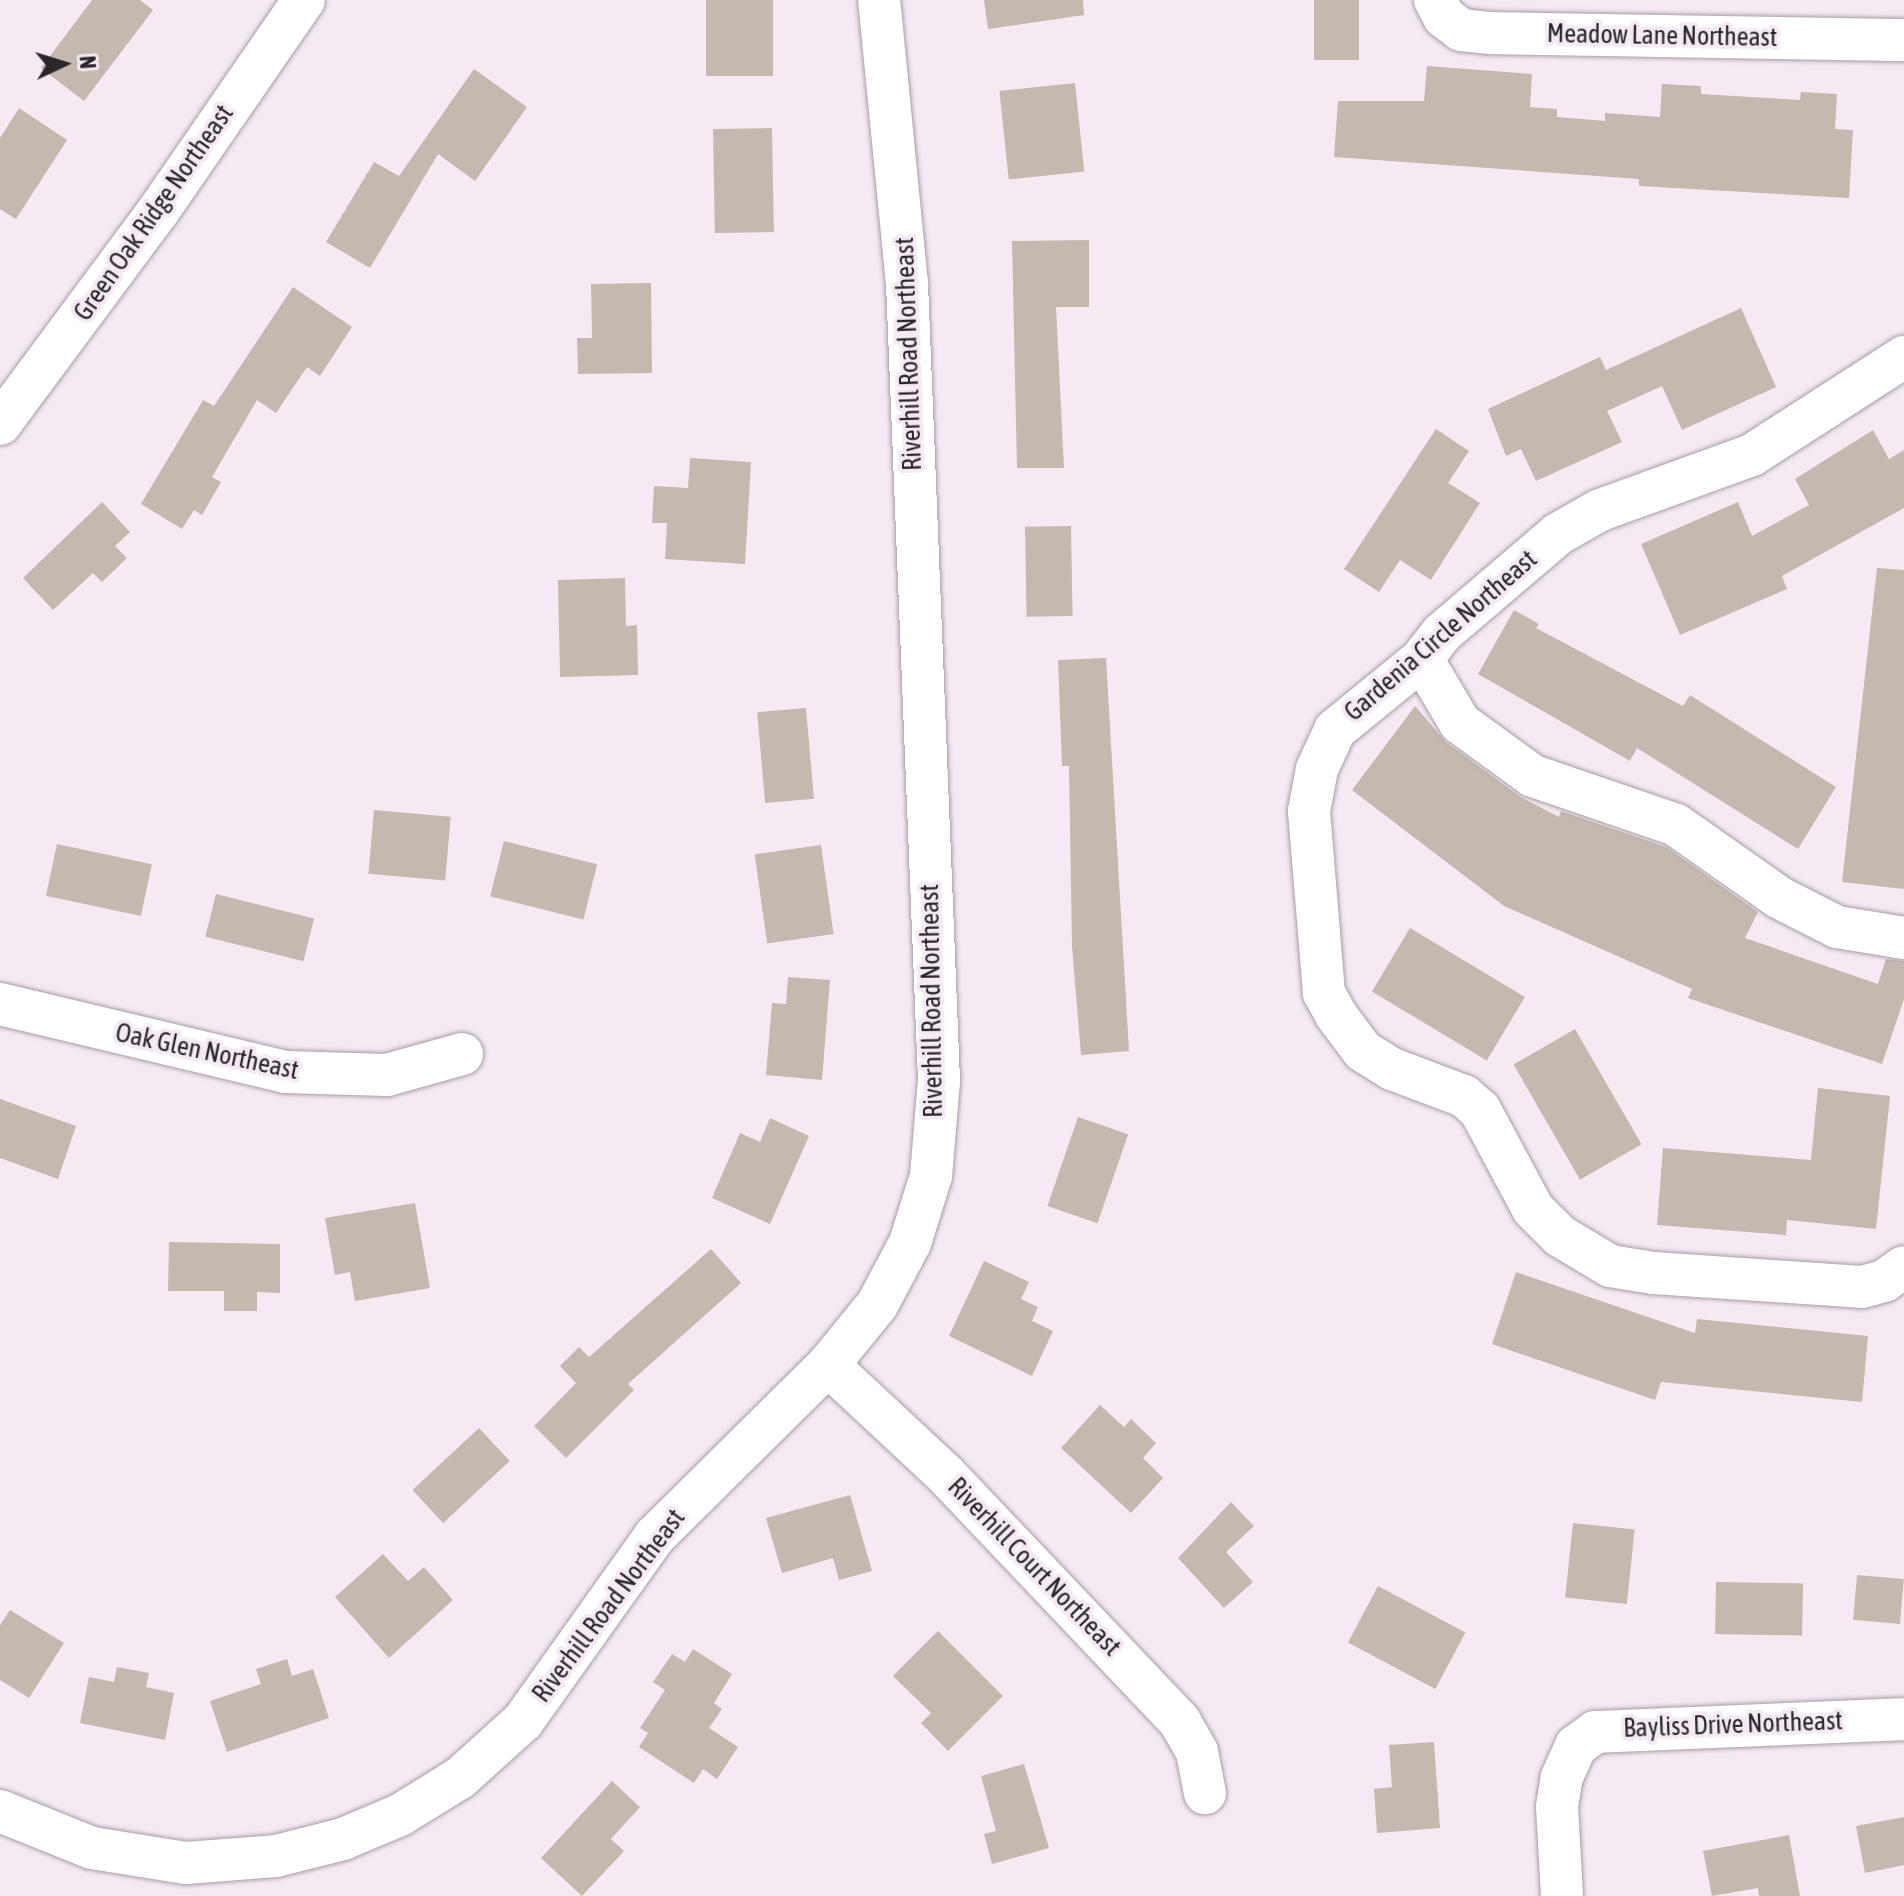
<!DOCTYPE html>
<html>
<head>
<meta charset="utf-8">
<style>
  body { margin:0 }
  #map { position:relative; width:1904px; height:1896px; overflow:hidden; background:#f5eaf4; font-family:"Asap Condensed",sans-serif }
  div>[style] { position:absolute }
  [style*='--x'] { left:calc(var(--x)*1px); top:calc(var(--y)*1px); width:calc(var(--w)*1px); rotate:calc(var(--a)*1deg) }
  .building>* { inset:0; background:#c3b9ae; transform-origin:0 0 }
  .roads { filter:drop-shadow(0 0 2px #a89da7) drop-shadow(0 0 2px #a89da7) }
  .minor>* { height:42px; margin:-21px; padding:0 21px; transform-origin:21px; border-radius:21px; background:#fff }
  span { translate:-50% -50%; white-space:nowrap; text-align:center; line-height:1.15; -webkit-text-stroke:8px #f5eaf4; paint-order:stroke }
  .street-label { font-size:26px; color:#292528 }
  .north { position:absolute; left:24px; top:24px; width:80px; height:80px; -webkit-text-stroke:6px #f5eaf4; paint-order:stroke; rotate:86deg; font-size:22px; font-weight:700; line-height:32px; text-align:center; color:#292528 }
  .north::after { content:''; display:block; margin:auto; width:28px; height:36px; background:#292528; clip-path:polygon(50% 0,100% 100%,50% 72%,0 100%) }
</style>
</head>
<body>
<div id="map">
  <div class="building">
    <div style="clip-path:polygon(92px 0,140px 0,153px 10px,84px 101px,41px 68px)"></div>
    <div style="left:706px;top:0;width:67px;height:76px"></div>
    <div style="clip-path:polygon(984px 0,1083px 0,1084px 15px,988px 29px)"></div>
    <div style="left:1314px;top:0;width:45px;height:60px"></div>
    <div style="clip-path:polygon(1427px 66px,1532px 74px,1530px 107px,1557px 109px,1557px 117px,1605px 121px,1605px 113px,1660px 117px,1662px 84px,1701px 86px,1701px 94px,1800px 100px,1801px 92px,1837px 94px,1835px 129px,1853px 130px,1849px 198px,1639px 186px,1639px 179px,1334px 157px,1338px 101px,1424px 101px)"></div>
    <div style="clip-path:polygon(474px 69px,527px 107px,475px 181px,438px 154px,370px 268px,326px 242px,374px 162px,399px 176px)"></div>
    <div style="left:1075px;top:83px;width:89px;height:76px;rotate:84deg"></div>
    <div style="clip-path:polygon(19px 108px,67px 140px,16px 219px,0 209px,0 138px)"></div>
    <div style="left:772px;top:128px;width:104px;height:59px;rotate:89deg"></div>
    <div style="clip-path:polygon(1089px 240px,1089px 307px,1056px 307px,1064px 468px,1017px 468px,1012px 241px)"></div>
    <div style="clip-path:polygon(651px 283px,652px 373px,578px 374px,577px 338px,592px 338px,591px 284px)"></div>
    <div style="clip-path:polygon(293px 287px,352px 327px,320px 376px,307px 367px,276px 413px,257px 400px,212px 477px,221px 482px,202px 515px,194px 510px,182px 529px,141px 504px,203px 400px,214px 406px)"></div>
    <div style="clip-path:polygon(1741px 308px,1776px 387px,1682px 430px,1662px 386px,1607px 411px,1622px 442px,1536px 481px,1521px 449px,1506px 456px,1488px 409px,1600px 357px,1606px 370px)"></div>
    <div style="clip-path:polygon(1436px 429px,1469px 451px,1448px 483px,1480px 503px,1431px 580px,1400px 560px,1379px 592px,1344px 569px)"></div>
    <div style="clip-path:polygon(1873px 430px,1889px 459px,1904px 450px,1904px 508px,1782px 576px,1787px 589px,1680px 635px,1641px 544px,1738px 502px,1752px 536px,1809px 505px,1795px 479px)"></div>
    <div style="clip-path:polygon(690px 458px,751px 462px,745px 564px,665px 559px,667px 523px,652px 523px,654px 486px,688px 488px)"></div>
    <div style="clip-path:polygon(102px 502px,130px 532px,115px 546px,127px 558px,102px 582px,93px 573px,53px 610px,23px 578px)"></div>
    <div style="left:1071px;top:526px;width:90px;height:46px;rotate:89deg"></div>
    <div style="clip-path:polygon(1877px 568px,1904px 570px,1904px 889px,1842px 882px)"></div>
    <div style="clip-path:polygon(625px 578px,626px 626px,637px 625px,638px 675px,560px 677px,558px 580px)"></div>
    <div style="clip-path:polygon(1514px 610px,1539px 624px,1536px 628px,1683px 706px,1690px 695px,1836px 787px,1798px 849px,1637px 748px,1630px 761px,1478px 674px)"></div>
    <div style="clip-path:polygon(1106px 658px,1129px 1051px,1081px 1055px,1072px 946px,1069px 766px,1062px 766px,1058px 660px)"></div>
    <div style="clip-path:polygon(1415px 706px,1446px 742px,1519px 796px,1559px 817px,1561px 811px,1666px 847px,1758px 912px,1745px 938px,1878px 984px,1886px 959px,1904px 961px,1904px 999px,1882px 1064px,1688px 998px,1692px 989px,1504px 906px,1386px 816px,1352px 790px)"></div>
    <div style="left:806px;top:708px;width:91px;height:49px;rotate:85deg"></div>
    <div style="left:374px;top:810px;width:77px;height:64px;rotate:5deg"></div>
    <div style="left:504px;top:841px;width:96px;height:57px;rotate:14deg"></div>
    <div style="left:57px;top:844px;width:97px;height:53px;rotate:12deg"></div>
    <div style="left:821px;top:845px;width:90px;height:67px;rotate:82deg"></div>
    <div style="left:216px;top:894px;width:101px;height:44px;rotate:14deg"></div>
    <div style="left:1410px;top:928px;width:134px;height:74px;rotate:31deg"></div>
    <div style="clip-path:polygon(788px 977px,830px 980px,822px 1080px,766px 1075px,772px 1003px,786px 1004px)"></div>
    <div style="left:1575px;top:1029px;width:133px;height:71px;rotate:60deg"></div>
    <div style="clip-path:polygon(1818px 1088px,1890px 1096px,1876px 1229px,1787px 1220px,1786px 1235px,1657px 1225px,1663px 1148px,1811px 1160px)"></div>
    <div style="clip-path:polygon(0 1099px,76px 1126px,58px 1179px,0 1158px)"></div>
    <div style="left:1078px;top:1117px;width:53px;height:94px;rotate:19deg"></div>
    <div style="clip-path:polygon(770px 1118px,809px 1136px,770px 1224px,712px 1198px,740px 1133px,760px 1142px)"></div>
    <div style="clip-path:polygon(415px 1203px,430px 1288px,355px 1301px,350px 1272px,335px 1275px,325px 1218px)"></div>
    <div style="clip-path:polygon(169px 1242px,280px 1244px,280px 1293px,257px 1292px,257px 1311px,224px 1311px,224px 1291px,168px 1291px)"></div>
    <div style="clip-path:polygon(711px 1249px,741px 1283px,628px 1384px,634px 1390px,566px 1458px,534px 1426px,576px 1383px,560px 1366px,579px 1347px,589px 1357px)"></div>
    <div style="clip-path:polygon(984px 1261px,1029px 1282px,1021px 1299px,1038px 1307px,1032px 1321px,1053px 1331px,1032px 1376px,949px 1336px)"></div>
    <div style="clip-path:polygon(1516px 1272px,1695px 1333px,1697px 1319px,1868px 1336px,1862px 1402px,1661px 1382px,1655px 1400px,1492px 1344px)"></div>
    <div style="clip-path:polygon(1100px 1405px,1124px 1427px,1131px 1419px,1156px 1443px,1143px 1458px,1163px 1478px,1131px 1513px,1061px 1448px)"></div>
    <div style="left:479px;top:1428px;width:45px;height:91px;rotate:47deg"></div>
    <div style="clip-path:polygon(850px 1495px,872px 1571px,839px 1580px,833px 1558px,782px 1573px,766px 1518px)"></div>
    <div style="clip-path:polygon(1231px 1502px,1254px 1526px,1226px 1552px,1253px 1582px,1224px 1608px,1178px 1558px)"></div>
    <div style="left:1573px;top:1523px;width:62px;height:75px;rotate:6deg"></div>
    <div style="clip-path:polygon(383px 1554px,408px 1581px,424px 1567px,453px 1600px,389px 1658px,335px 1597px)"></div>
    <div style="left:1857px;top:1575px;width:47px;height:45px;rotate:5deg"></div>
    <div style="left:1716px;top:1582px;width:87px;height:52px;rotate:1deg"></div>
    <div style="left:1378px;top:1586px;width:99px;height:64px;rotate:28deg"></div>
    <div style="clip-path:polygon(10px 1610px,64px 1643px,29px 1698px,0 1680px,0 1625px)"></div>
    <div style="clip-path:polygon(938px 1631px,1003px 1696px,948px 1751px,921px 1723px,931px 1713px,893px 1676px)"></div>
    <div style="clip-path:polygon(693px 1649px,732px 1674px,714px 1703px,722px 1709px,709px 1728px,738px 1747px,717px 1779px,703px 1769px,694px 1783px,639px 1747px,648px 1733px,640px 1728px,665px 1690px,653px 1682px,672px 1654px,685px 1662px)"></div>
    <div style="clip-path:polygon(287px 1659px,292px 1676px,313px 1669px,329px 1718px,227px 1752px,210px 1701px,261px 1684px,256px 1669px)"></div>
    <div style="clip-path:polygon(117px 1667px,149px 1673px,146px 1687px,174px 1693px,165px 1740px,80px 1723px,89px 1677px,114px 1682px)"></div>
    <div style="clip-path:polygon(1434px 1742px,1440px 1828px,1377px 1833px,1374px 1789px,1392px 1787px,1389px 1745px)"></div>
    <div style="clip-path:polygon(1024px 1764px,1049px 1848px,992px 1864px,984px 1834px,996px 1831px,981px 1776px)"></div>
    <div style="clip-path:polygon(612px 1781px,640px 1807px,611px 1839px,624px 1851px,582px 1896px,541px 1858px)"></div>
    <div style="clip-path:polygon(1904px 1817px,1904px 1865px,1865px 1873px,1856px 1826px)"></div>
    <div style="clip-path:polygon(1789px 1835px,1800px 1896px,1759px 1896px,1758px 1888px,1712px 1896px,1703px 1851px)"></div>
  </div>
  <div class="roads">
    <div class="minor">
      <div style="--x:1435;--y:0;--w:19;--a:62"></div>
      <div style="--x:1444;--y:17;--w:21;--a:37"></div>
      <div style="--x:1461;--y:30;--w:30;--a:6"></div>
      <div style="--x:1491;--y:33;--w:413;--a:1"></div>
      <div style="--x:1904;--y:357;--w:181;--a:147.2"></div>
      <div style="--x:1752;--y:455;--w:162;--a:160.1"></div>
      <div style="--x:1600;--y:510;--w:48;--a:150.3"></div>
      <div style="--x:1558;--y:534;--w:153;--a:139.5"></div>
      <div style="--x:1442;--y:633;--w:33;--a:128"></div>
      <div style="--x:1422;--y:659;--w:112;--a:140.8"></div>
      <div style="--x:1335;--y:730;--w:43;--a:114.8"></div>
      <div style="--x:1317;--y:769;--w:43;--a:100.8"></div>
      <div style="--x:1309;--y:811;--w:183;--a:85.3"></div>
      <div style="--x:1324;--y:993;--w:25;--a:61"></div>
      <div style="--x:1336;--y:1015;--w:45;--a:53.1"></div>
      <div style="--x:1363;--y:1051;--w:34;--a:32"></div>
      <div style="--x:1392;--y:1069;--w:77;--a:20.6"></div>
      <div style="--x:1464;--y:1096;--w:21;--a:41"></div>
      <div style="--x:1480;--y:1110;--w:112;--a:61.8"></div>
      <div style="--x:1533;--y:1209;--w:38;--a:45"></div>
      <div style="--x:1560;--y:1236;--w:58;--a:31"></div>
      <div style="--x:1610;--y:1266;--w:44;--a:9.2"></div>
      <div style="--x:1653;--y:1273;--w:209;--a:3.8"></div>
      <div style="--x:1862;--y:1287;--w:23;--a:-15"></div>
      <div style="--x:1884;--y:1281;--w:24;--a:-35"></div>
      <div style="--x:0;--y:424;--w:267;--a:-53.4"></div>
      <div style="--x:159;--y:210;--w:255;--a:-55.4"></div>
      <div style="--x:1422;--y:659;--w:74;--a:59.3"></div>
      <div style="--x:1460;--y:723;--w:90;--a:36"></div>
      <div style="--x:1533;--y:776;--w:151;--a:18.9"></div>
      <div style="--x:1676;--y:825;--w:127;--a:35.1"></div>
      <div style="--x:1780;--y:898;--w:64;--a:27"></div>
      <div style="--x:1837;--y:927;--w:68;--a:9.3"></div>
      <div style="--x:0;--y:1004;--w:293;--a:13.4"></div>
      <div style="--x:285;--y:1072;--w:102;--a:1.7"></div>
      <div style="--x:387;--y:1075;--w:78;--a:-15.6"></div>
      <div style="--x:828;--y:1365;--w:160;--a:43"></div>
      <div style="--x:945;--y:1474;--w:342;--a:46.5"></div>
      <div style="--x:1180;--y:1722;--w:34;--a:60"></div>
      <div style="--x:1197;--y:1752;--w:42;--a:79"></div>
      <div style="--x:0;--y:1811;--w:99;--a:21.9"></div>
      <div style="--x:92;--y:1848;--w:95;--a:9.1"></div>
      <div style="--x:186;--y:1863;--w:90;--a:-4.4"></div>
      <div style="--x:276;--y:1856;--w:69;--a:-14.2"></div>
      <div style="--x:343;--y:1839;--w:62;--a:-22.8"></div>
      <div style="--x:400;--y:1815;--w:70;--a:-31.7"></div>
      <div style="--x:460;--y:1778;--w:85;--a:-42.1"></div>
      <div style="--x:523;--y:1721;--w:227;--a:-54.5"></div>
      <div style="--x:655;--y:1536;--w:243;--a:-44.7"></div>
      <div style="--x:828;--y:1365;--w:77;--a:-50.8"></div>
      <div style="--x:877;--y:1305;--w:70;--a:-62"></div>
      <div style="--x:910;--y:1243;--w:70;--a:-72.6"></div>
      <div style="--x:931;--y:1176;--w:96;--a:-85.2"></div>
      <div style="--x:939;--y:1080;--w:797;--a:-92.3"></div>
      <div style="--x:907;--y:284;--w:285;--a:-95.6"></div>
      <div style="--x:1562;--y:1896;--w:89;--a:-93.2"></div>
      <div style="--x:1557;--y:1807;--w:30;--a:-81"></div>
      <div style="--x:1562;--y:1777;--w:34;--a:-66"></div>
      <div style="--x:1576;--y:1746;--w:24;--a:-36"></div>
      <div style="--x:1595;--y:1732;--w:309;--a:-2.4"></div>
    </div>
  </div>
  <div class="street-label">
    <span style="left:1662px;top:36px;rotate:1deg">Meadow Lane Northeast</span>
    <span style="left:154px;top:213px;rotate:-55deg">Green Oak Ridge Northeast</span>
    <span style="left:909px;top:354px;rotate:-92deg">Riverhill Road Northeast</span>
    <span style="left:1441px;top:636px;rotate:-41deg">Gardenia Circle Northeast</span>
    <span style="left:932px;top:1001px;rotate:-91deg">Riverhill Road Northeast</span>
    <span style="left:207px;top:1052px;rotate:12deg">Oak Glen Northeast</span>
    <span style="left:1034px;top:1567px;rotate:46deg">Riverhill Court Northeast</span>
    <span style="left:609px;top:1606px;rotate:-53deg">Riverhill Road Northeast</span>
    <span style="left:1733px;top:1725px;rotate:-2deg">Bayliss Drive Northeast</span>
  </div>
  <div class="north">N</div>
</div>
</body>
</html>
